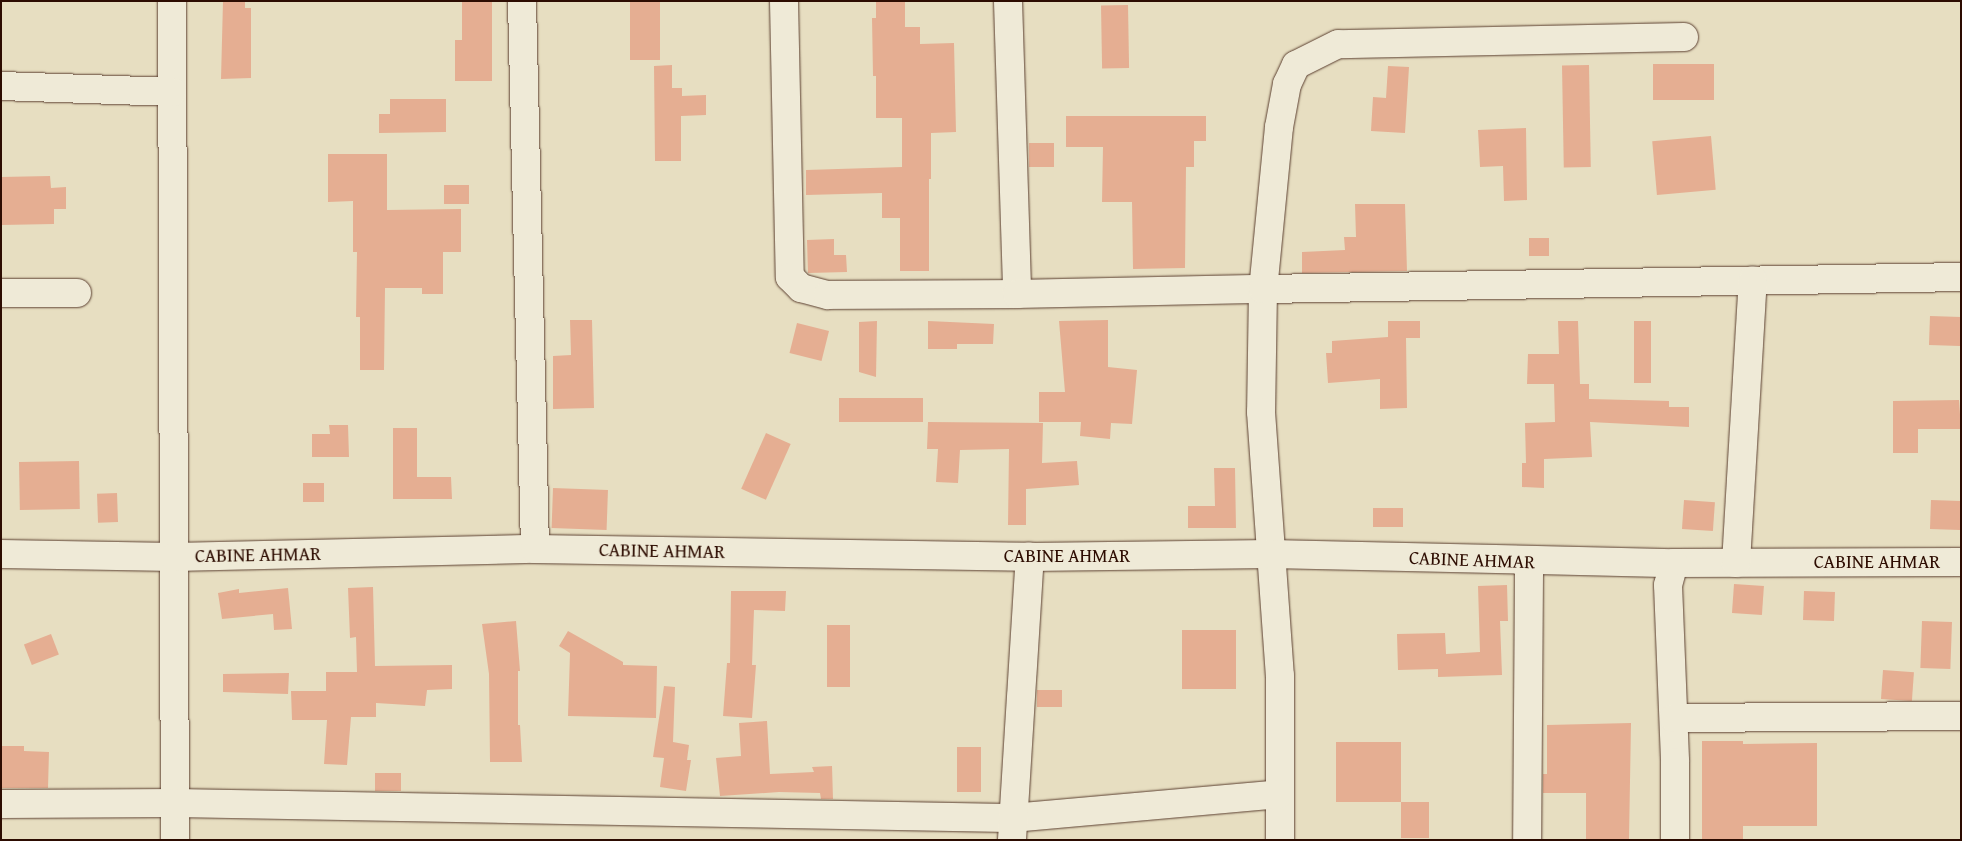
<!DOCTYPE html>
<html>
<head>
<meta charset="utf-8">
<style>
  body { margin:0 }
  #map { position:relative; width:1962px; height:841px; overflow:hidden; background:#e7dec1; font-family:"Gentium Book Plus",serif }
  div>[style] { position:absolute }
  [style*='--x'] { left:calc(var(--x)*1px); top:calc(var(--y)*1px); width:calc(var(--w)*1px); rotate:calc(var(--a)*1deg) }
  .building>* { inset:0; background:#e5ae92; transform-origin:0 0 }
  .roads { filter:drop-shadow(0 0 1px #5c4031) drop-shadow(0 0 1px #5c4031) }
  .minor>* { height:28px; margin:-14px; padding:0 14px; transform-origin:14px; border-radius:14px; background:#efead7 }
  span { translate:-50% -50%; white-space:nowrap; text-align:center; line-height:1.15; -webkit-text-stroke:4px #efead7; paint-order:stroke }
  .street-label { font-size:19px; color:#2d0c01 }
  .frame { position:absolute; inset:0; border:2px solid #2d0c01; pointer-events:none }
</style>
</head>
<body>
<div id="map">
  <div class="building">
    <div style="clip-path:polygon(223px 1px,245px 1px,245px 8px,251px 8px,251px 78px,221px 79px)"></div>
    <div style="clip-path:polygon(462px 1px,492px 1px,492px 81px,455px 81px,455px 40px,462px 40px)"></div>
    <div style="left:630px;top:1px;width:30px;height:59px"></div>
    <div style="clip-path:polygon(876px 1px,905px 1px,905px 27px,920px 27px,920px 44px,954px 43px,956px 132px,931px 133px,931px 179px,929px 179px,929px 271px,900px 271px,900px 218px,882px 218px,882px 193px,806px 195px,806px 170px,902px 167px,902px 118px,876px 118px,876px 76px,873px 76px,872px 18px,876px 18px)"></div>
    <div style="left:1128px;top:5px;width:63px;height:27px;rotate:89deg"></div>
    <div style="left:1714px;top:64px;width:36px;height:61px;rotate:90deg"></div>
    <div style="clip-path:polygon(672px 65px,672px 88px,682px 88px,682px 96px,706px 95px,706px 115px,681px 116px,681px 161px,655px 161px,654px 66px)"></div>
    <div style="left:1589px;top:65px;width:102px;height:27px;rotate:89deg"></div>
    <div style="clip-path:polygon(1388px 66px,1409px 67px,1405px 133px,1371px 131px,1373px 97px,1386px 98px)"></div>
    <div style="clip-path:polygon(390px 99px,446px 99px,446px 132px,379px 133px,379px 114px,390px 114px)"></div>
    <div style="clip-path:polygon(1066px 116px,1206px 116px,1206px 141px,1194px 141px,1194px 167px,1186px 167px,1185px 268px,1133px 269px,1132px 202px,1102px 202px,1103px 147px,1066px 147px)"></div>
    <div style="clip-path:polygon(1526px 128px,1527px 200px,1504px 201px,1503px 166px,1480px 167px,1478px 130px)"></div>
    <div style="left:1711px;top:136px;width:54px;height:59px;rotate:85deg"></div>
    <div style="left:1054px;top:143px;width:24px;height:25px;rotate:90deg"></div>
    <div style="clip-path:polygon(328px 154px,387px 154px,387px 210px,461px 209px,461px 252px,443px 252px,443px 294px,422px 294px,422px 288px,385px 288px,384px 370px,360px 370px,360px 317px,356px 317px,357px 252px,353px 252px,353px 201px,328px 202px)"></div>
    <div style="clip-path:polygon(50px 176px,51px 188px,66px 187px,66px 209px,54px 209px,54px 224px,1px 225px,1px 177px)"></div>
    <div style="left:444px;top:185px;width:25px;height:19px"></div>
    <div style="clip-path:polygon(1355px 204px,1405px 204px,1407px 271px,1302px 273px,1302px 252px,1345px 250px,1344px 237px,1356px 237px)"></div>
    <div style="left:1549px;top:238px;width:18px;height:20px;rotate:90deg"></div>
    <div style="clip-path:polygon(834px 239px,834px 255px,846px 255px,847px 272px,808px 273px,807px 240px)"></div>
    <div style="left:1930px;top:316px;width:31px;height:29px;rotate:2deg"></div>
    <div style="clip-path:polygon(570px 320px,592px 320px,594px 408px,553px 409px,553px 356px,571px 355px)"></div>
    <div style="clip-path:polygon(1108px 320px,1108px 367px,1137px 370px,1132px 424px,1111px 423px,1110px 439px,1080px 436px,1081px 422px,1039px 422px,1039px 392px,1065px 392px,1059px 321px)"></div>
    <div style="clip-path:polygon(877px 321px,876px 377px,859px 372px,859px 322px)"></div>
    <div style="clip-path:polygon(928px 321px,994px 324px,993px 344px,957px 344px,957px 349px,928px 349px)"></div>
    <div style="clip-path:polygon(1388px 321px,1420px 321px,1420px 338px,1406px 338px,1407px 408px,1380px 409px,1380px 379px,1328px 383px,1326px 353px,1332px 353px,1332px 341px,1388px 337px)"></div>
    <div style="clip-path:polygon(1558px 321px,1578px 321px,1580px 384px,1589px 384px,1589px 399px,1669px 401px,1669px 407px,1689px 407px,1689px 427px,1590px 422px,1592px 457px,1544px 459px,1544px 488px,1522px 487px,1522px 463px,1526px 463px,1525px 423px,1555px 422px,1554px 384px,1527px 384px,1528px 354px,1559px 354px)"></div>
    <div style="left:1634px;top:321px;width:17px;height:62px"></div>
    <div style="left:797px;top:323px;width:33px;height:31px;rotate:14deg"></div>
    <div style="left:839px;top:398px;width:84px;height:24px"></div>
    <div style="clip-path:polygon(1959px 400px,1961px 429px,1918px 429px,1918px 453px,1893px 453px,1893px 401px)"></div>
    <div style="clip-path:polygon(928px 422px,1043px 423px,1042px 463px,1077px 461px,1079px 485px,1026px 489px,1026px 525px,1008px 525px,1009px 449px,960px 450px,958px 483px,936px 482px,938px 449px,927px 449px)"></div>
    <div style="clip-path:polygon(329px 425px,348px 425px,349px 457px,312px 457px,312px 434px,330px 434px)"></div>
    <div style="clip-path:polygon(393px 428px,417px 428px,417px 477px,451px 477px,452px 499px,393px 499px)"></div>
    <div style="left:766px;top:433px;width:27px;height:61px;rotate:24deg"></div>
    <div style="left:79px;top:461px;width:48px;height:60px;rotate:89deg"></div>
    <div style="clip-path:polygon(1214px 468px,1235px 468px,1236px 528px,1188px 528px,1188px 506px,1215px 506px)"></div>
    <div style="left:303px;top:483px;width:21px;height:19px"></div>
    <div style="left:553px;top:488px;width:55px;height:40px;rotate:2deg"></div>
    <div style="left:117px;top:493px;width:29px;height:20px;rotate:88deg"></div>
    <div style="left:1684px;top:500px;width:31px;height:29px;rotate:4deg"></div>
    <div style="left:1931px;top:500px;width:30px;height:29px;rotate:2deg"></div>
    <div style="left:1373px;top:508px;width:30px;height:19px"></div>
    <div style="left:1734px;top:584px;width:30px;height:29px;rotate:4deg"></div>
    <div style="clip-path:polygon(1507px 585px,1508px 621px,1500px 621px,1502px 675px,1438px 677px,1438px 669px,1398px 670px,1397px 634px,1445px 633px,1446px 654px,1480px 652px,1478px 586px)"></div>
    <div style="clip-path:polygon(373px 587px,375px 666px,452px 665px,452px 689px,427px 690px,425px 706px,376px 703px,376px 717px,351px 717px,347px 765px,324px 764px,327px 720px,292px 720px,291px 691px,326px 691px,326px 672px,357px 672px,356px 637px,350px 638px,348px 588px)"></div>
    <div style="clip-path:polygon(288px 588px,292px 629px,274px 630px,273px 614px,222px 619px,218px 593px,239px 589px,239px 593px)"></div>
    <div style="clip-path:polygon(731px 591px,786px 591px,785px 611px,754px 610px,752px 665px,756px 665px,752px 718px,723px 716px,727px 663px,730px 663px)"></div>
    <div style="left:1804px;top:591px;width:31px;height:29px;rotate:2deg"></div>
    <div style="clip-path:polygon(516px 621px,520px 671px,518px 671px,518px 725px,520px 725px,522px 762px,490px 762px,489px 674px,482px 624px)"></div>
    <div style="left:1922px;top:621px;width:30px;height:47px;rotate:2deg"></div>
    <div style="left:827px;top:625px;width:23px;height:62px"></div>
    <div style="left:1182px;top:630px;width:54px;height:59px"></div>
    <div style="clip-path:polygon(568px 631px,623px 662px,623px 665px,657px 666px,656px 718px,568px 716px,570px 653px,559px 646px)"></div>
    <div style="left:51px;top:634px;width:22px;height:29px;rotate:69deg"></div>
    <div style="left:1883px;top:670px;width:31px;height:29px;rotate:4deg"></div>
    <div style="clip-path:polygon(289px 673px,288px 694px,223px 692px,223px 674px)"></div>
    <div style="clip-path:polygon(664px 686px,675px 687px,673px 742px,689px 745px,687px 760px,691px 760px,686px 791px,660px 787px,664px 758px,653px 757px)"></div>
    <div style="left:1037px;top:690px;width:25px;height:17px"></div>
    <div style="clip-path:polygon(767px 721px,770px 774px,814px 772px,812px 767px,832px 766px,833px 799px,821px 799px,820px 793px,779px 792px,720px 796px,716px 758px,741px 756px,739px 723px)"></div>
    <div style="clip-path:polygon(1631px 723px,1629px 840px,1586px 840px,1586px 793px,1543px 793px,1543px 774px,1547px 774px,1547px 725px)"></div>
    <div style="clip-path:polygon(1702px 741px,1743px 741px,1743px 744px,1817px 743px,1817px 826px,1743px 826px,1743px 839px,1702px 840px)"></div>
    <div style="left:1401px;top:742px;width:60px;height:65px;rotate:90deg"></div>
    <div style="clip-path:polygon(1px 746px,24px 746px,24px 751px,49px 752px,48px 788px,1px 788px)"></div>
    <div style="left:957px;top:747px;width:24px;height:45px"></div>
    <div style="left:401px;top:773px;width:18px;height:26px;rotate:90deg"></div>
    <div style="left:1401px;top:802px;width:28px;height:36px"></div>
  </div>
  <div class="roads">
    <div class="minor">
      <div style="--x:172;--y:1;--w:839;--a:89.8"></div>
      <div style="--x:522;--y:1;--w:548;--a:88.64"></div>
      <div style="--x:784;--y:1;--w:276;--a:88.8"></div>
      <div style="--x:790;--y:277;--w:16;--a:45"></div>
      <div style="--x:801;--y:288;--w:28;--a:15"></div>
      <div style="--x:828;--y:295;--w:189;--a:-0.3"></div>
      <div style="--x:1008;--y:1;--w:293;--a:88.2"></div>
      <div style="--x:1017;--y:294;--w:246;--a:-1.2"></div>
      <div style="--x:1263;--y:289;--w:123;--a:90.9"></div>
      <div style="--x:1261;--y:412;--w:265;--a:85.9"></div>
      <div style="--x:1280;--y:676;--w:164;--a:90"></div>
      <div style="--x:1684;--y:37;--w:346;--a:178.8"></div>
      <div style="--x:1338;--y:44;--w:47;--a:153.4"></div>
      <div style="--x:1296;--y:65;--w:21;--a:115"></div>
      <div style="--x:1287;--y:84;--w:44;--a:100.5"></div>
      <div style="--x:1279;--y:127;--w:163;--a:95.6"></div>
      <div style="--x:1263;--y:289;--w:698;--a:-0.98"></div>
      <div style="--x:1;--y:86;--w:171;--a:2"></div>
      <div style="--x:1;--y:293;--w:76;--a:0"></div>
      <div style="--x:1;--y:554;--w:173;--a:1"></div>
      <div style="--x:174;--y:557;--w:361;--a:-1.3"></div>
      <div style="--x:535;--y:549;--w:495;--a:0.9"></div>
      <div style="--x:1030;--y:557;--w:241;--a:-0.7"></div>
      <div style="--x:1271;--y:554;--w:403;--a:1.3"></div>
      <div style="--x:1674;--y:563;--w:287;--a:-0.2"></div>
      <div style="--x:1525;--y:561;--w:12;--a:70"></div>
      <div style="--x:1529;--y:572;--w:268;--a:90.4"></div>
      <div style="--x:1674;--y:563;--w:23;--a:105"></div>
      <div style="--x:1668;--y:585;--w:177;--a:87.7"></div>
      <div style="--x:1675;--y:762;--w:78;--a:90"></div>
      <div style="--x:1736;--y:563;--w:283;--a:-86.6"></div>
      <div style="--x:1674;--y:718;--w:287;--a:-0.4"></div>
      <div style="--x:1;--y:804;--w:174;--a:-0.3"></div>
      <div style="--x:175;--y:803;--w:837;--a:1.03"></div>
      <div style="--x:1012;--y:818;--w:269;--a:-5.1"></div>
      <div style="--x:1012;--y:840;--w:284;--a:-86.4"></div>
    </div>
  </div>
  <div class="street-label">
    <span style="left:662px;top:551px;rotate:1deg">CABINE AHMAR</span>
    <span style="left:258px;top:555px;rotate:-1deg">CABINE AHMAR</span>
    <span style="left:1067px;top:556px">CABINE AHMAR</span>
    <span style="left:1472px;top:560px;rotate:2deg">CABINE AHMAR</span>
    <span style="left:1877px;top:562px">CABINE AHMAR</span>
  </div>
  <div class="frame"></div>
</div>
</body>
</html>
